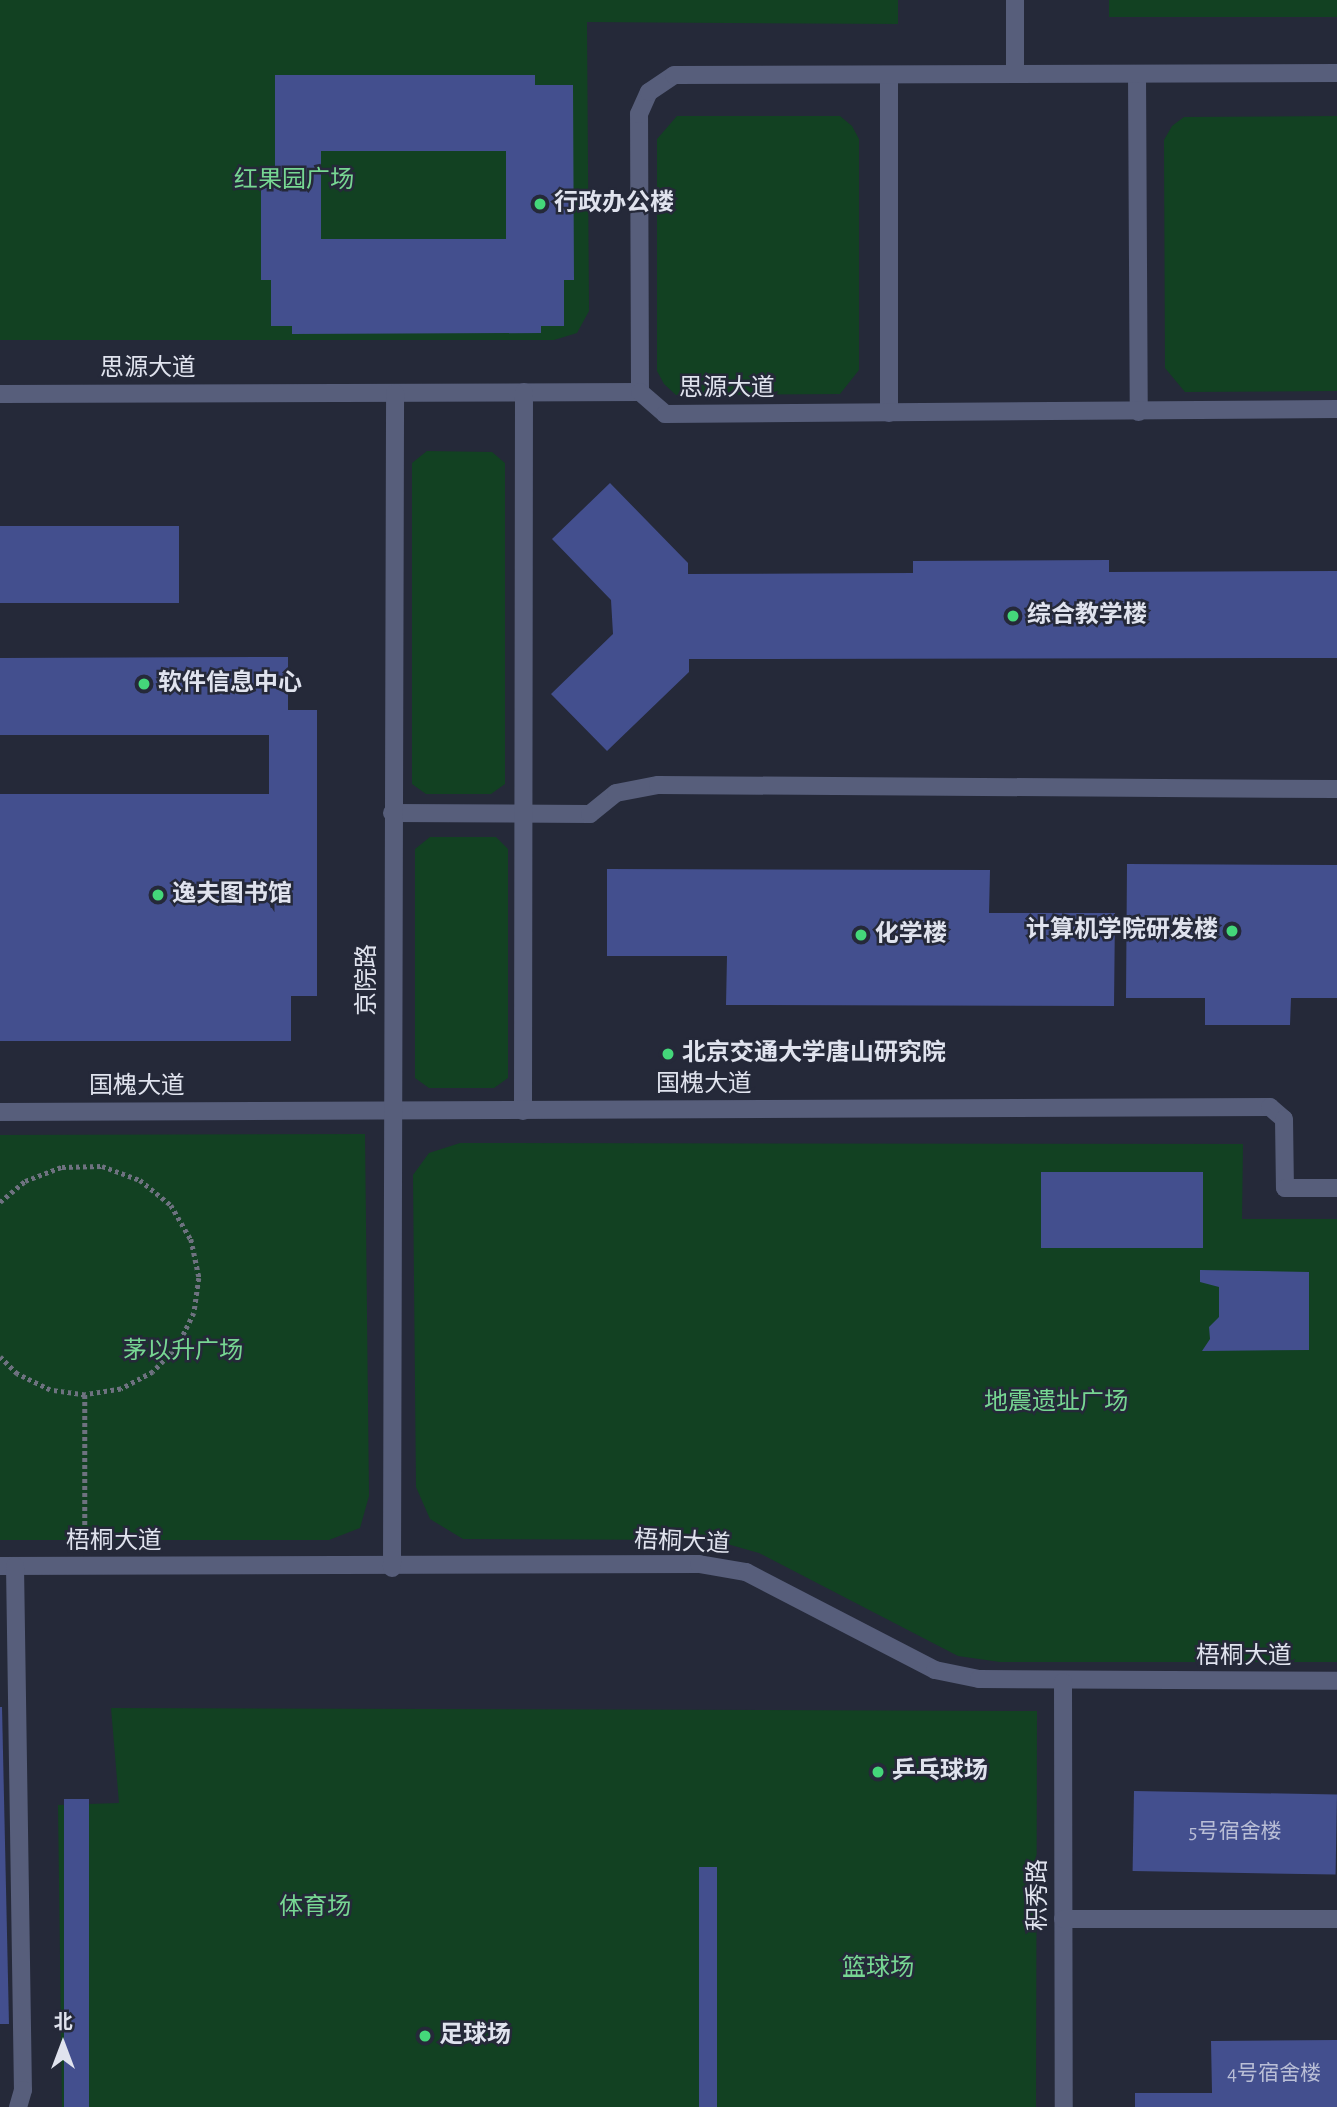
<!DOCTYPE html>
<html>
<head>
<meta charset="utf-8">
<style>
  body { margin:0 }
  #map { position:relative; width:1337px; height:2107px; overflow:hidden; background:#252939; font-family:"Alegreya Sans","Noto Sans SC",sans-serif }
  div>[style] { position:absolute }
  [style*='--x'] { left:calc(var(--x)*1px); top:calc(var(--y)*1px); width:calc(var(--w)*1px); rotate:calc(var(--a)*1deg) }
  .green>* { inset:0; background:#124122; transform-origin:0 0 }
  .building>* { inset:0; background:#434f8e; transform-origin:0 0 }
  .path>* { height:4.5px; margin-top:-2.25px; transform-origin:0; background:repeating-linear-gradient(90deg,#6e7280 0 3.5px,transparent 0 7px) }
  .minor>* { height:18px; margin:-9px; padding:0 9px; transform-origin:9px; border-radius:9px; background:#575e7b }
  .dots>* { width:19px; height:19px; translate:-50% -50%; box-sizing:border-box; border:4px solid #252939; border-radius:50% }
  span { translate:-50% -50%; white-space:nowrap; text-align:center; line-height:1.15; -webkit-text-stroke:5px #252939; paint-order:stroke }
  .number-label { font-size:21px; color:#b9bed6 }
  .number-label span { -webkit-text-stroke-width:0 }
  .park-label { font-size:24px; color:#77d793 }
  .poi-label { font-size:24px; color:#e0e3ee; font-weight:700 }
  .left { translate:0 -50%; text-align:left }
  .right { translate:-100% -50%; text-align:right }
  .street-label { font-size:24px; color:#e0e3ee }
  .north { position:absolute; left:28px; top:2009px; width:70px; height:70px; -webkit-text-stroke:5px #252939; paint-order:stroke; rotate:0deg; font-size:19px; font-weight:700; line-height:28px; text-align:center; color:#e0e3ee }
  .north::after { content:''; display:block; margin:auto; width:24px; height:32px; background:#e0e3ee; clip-path:polygon(50% 0,100% 100%,50% 72%,0 100%) }
</style>
</head>
<body>
<div id="map">
  <div class="green">
    <div style="clip-path:polygon(0 0,898px 0,898px 24px,587px 22px,589px 311px,577px 333px,554px 340px,0 340px)"></div>
    <div style="left:1109px;top:0;width:228px;height:17px"></div>
    <div style="clip-path:polygon(677px 116px,840px 116px,852px 126px,859px 139px,859px 370px,840px 394px,676px 395px,664px 384px,657px 371px,657px 139px)"></div>
    <div style="clip-path:polygon(1337px 116px,1337px 391px,1185px 392px,1165px 368px,1164px 140px,1172px 126px,1184px 117px)"></div>
    <div style="clip-path:polygon(427px 451px,492px 452px,505px 463px,505px 784px,491px 794px,426px 794px,412px 784px,412px 463px)"></div>
    <div style="clip-path:polygon(430px 837px,496px 837px,508px 849px,508px 1078px,494px 1088px,429px 1088px,415px 1078px,415px 849px)"></div>
    <div style="clip-path:polygon(365px 1134px,369px 1496px,360px 1528px,329px 1540px,0 1540px,0 1135px)"></div>
    <div style="clip-path:polygon(460px 1143px,1243px 1144px,1242px 1219px,1337px 1219px,1337px 1662px,1000px 1662px,958px 1656px,759px 1553px,713px 1540px,463px 1539px,430px 1519px,416px 1487px,413px 1175px,429px 1153px)"></div>
    <div style="clip-path:polygon(111px 1708px,1037px 1711px,1036px 2107px,62px 2107px,58px 1805px,119px 1803px)"></div>
  </div>
  <div class="building">
    <div style="clip-path:polygon(evenodd,275px 75px,535px 75px,535px 85px,573px 85px,574px 280px,564px 280px,564px 326px,541px 326px,541px 333px,292px 334px,292px 326px,271px 326px,271px 280px,261px 280px,261px 168px,275px 168px,275px 75px,321px 151px,506px 151px,506px 239px,321px 239px,321px 151px)"></div>
    <div style="clip-path:polygon(610px 483px,688px 563px,688px 574px,913px 573px,913px 561px,1109px 560px,1109px 572px,1337px 571px,1337px 658px,689px 659px,689px 672px,607px 751px,551px 694px,613px 634px,611px 600px,552px 539px)"></div>
    <div style="left:179px;top:526px;width:77px;height:179px;rotate:90deg"></div>
    <div style="clip-path:polygon(288px 657px,288px 710px,317px 710px,317px 996px,291px 996px,291px 1041px,0 1041px,0 794px,269px 794px,269px 735px,0 735px,0 658px)"></div>
    <div style="clip-path:polygon(1127px 864px,1337px 865px,1337px 998px,1291px 998px,1290px 1025px,1205px 1025px,1205px 998px,1126px 998px)"></div>
    <div style="clip-path:polygon(607px 869px,990px 870px,989px 913px,1115px 913px,1114px 1006px,726px 1005px,727px 956px,607px 956px)"></div>
    <div style="left:1041px;top:1172px;width:162px;height:76px"></div>
    <div style="clip-path:polygon(1200px 1270px,1309px 1272px,1309px 1350px,1202px 1351px,1210px 1339px,1209px 1327px,1219px 1317px,1219px 1287px,1200px 1282px)"></div>
    <div style="clip-path:polygon(0 1707px,2px 1707px,9px 2024px,0 2024px)"></div>
    <div style="left:1134px;top:1791px;width:203px;height:80px;rotate:1deg"></div>
    <div style="left:64px;top:1799px;width:25px;height:308px"></div>
    <div style="left:699px;top:1867px;width:18px;height:240px"></div>
    <div style="clip-path:polygon(1337px 2040px,1337px 2107px,1135px 2107px,1135px 2093px,1212px 2093px,1211px 2041px)"></div>
  </div>
  <div class="path">
    <div style="--x:0;--y:1202;--w:33;--a:-40"></div>
    <div style="--x:25;--y:1181;--w:40;--a:-21"></div>
    <div style="--x:62;--y:1167;--w:40;--a:-1.4"></div>
    <div style="--x:102;--y:1166;--w:40;--a:20.2"></div>
    <div style="--x:140;--y:1180;--w:40;--a:39"></div>
    <div style="--x:171;--y:1205;--w:39;--a:60"></div>
    <div style="--x:191;--y:1239;--w:40;--a:78"></div>
    <div style="--x:199;--y:1278;--w:35;--a:98"></div>
    <div style="--x:194;--y:1313;--w:37;--a:116"></div>
    <div style="--x:178;--y:1346;--w:36;--a:134"></div>
    <div style="--x:153;--y:1372;--w:36;--a:152"></div>
    <div style="--x:121;--y:1389;--w:36;--a:171"></div>
    <div style="--x:85;--y:1395;--w:35;--a:-172"></div>
    <div style="--x:50;--y:1390;--w:37;--a:-154"></div>
    <div style="--x:17;--y:1374;--w:24;--a:-135"></div>
    <div style="--x:85;--y:1395;--w:142;--a:90"></div>
  </div>
  <div class="minor">
    <div style="--x:1015;--y:0;--w:74;--a:90"></div>
    <div style="--x:1137;--y:74;--w:338;--a:89.7"></div>
    <div style="--x:889;--y:75;--w:338;--a:90"></div>
    <div style="--x:640;--y:392;--w:278;--a:-90.2"></div>
    <div style="--x:639;--y:114;--w:24;--a:-66"></div>
    <div style="--x:649;--y:92;--w:30;--a:-34"></div>
    <div style="--x:674;--y:75;--w:663;--a:-0.17"></div>
    <div style="--x:0;--y:394;--w:640;--a:-0.18"></div>
    <div style="--x:640;--y:392;--w:33;--a:41"></div>
    <div style="--x:665;--y:414;--w:672;--a:-0.43"></div>
    <div style="--x:392;--y:813;--w:198;--a:0.3"></div>
    <div style="--x:590;--y:814;--w:33;--a:-39"></div>
    <div style="--x:616;--y:793;--w:43;--a:-10.8"></div>
    <div style="--x:658;--y:785;--w:679;--a:0.34"></div>
    <div style="--x:523;--y:1111;--w:719;--a:-89.92"></div>
    <div style="--x:0;--y:1112;--w:1270;--a:-0.23"></div>
    <div style="--x:1270;--y:1107;--w:18;--a:41"></div>
    <div style="--x:1284;--y:1119;--w:69;--a:89.2"></div>
    <div style="--x:1285;--y:1188;--w:52;--a:0"></div>
    <div style="--x:0;--y:1566;--w:699;--a:-0.16"></div>
    <div style="--x:699;--y:1564;--w:48;--a:9.7"></div>
    <div style="--x:746;--y:1572;--w:213;--a:27.4"></div>
    <div style="--x:935;--y:1670;--w:45;--a:11.6"></div>
    <div style="--x:979;--y:1679;--w:358;--a:0.3"></div>
    <div style="--x:15;--y:1566;--w:524;--a:89.13"></div>
    <div style="--x:23;--y:2090;--w:18;--a:106"></div>
    <div style="--x:392;--y:1568;--w:1175;--a:-89.85"></div>
    <div style="--x:1063;--y:1682;--w:425;--a:89.9"></div>
    <div style="--x:1063;--y:1919;--w:274;--a:0"></div>
  </div>
  <div class="dots">
    <div style="left:540px;top:204px;background:#44d77a"></div>
    <div style="left:1013px;top:616px;background:#44d77a"></div>
    <div style="left:144px;top:684px;background:#44d77a"></div>
    <div style="left:158px;top:895px;background:#44d77a"></div>
    <div style="left:1232px;top:931px;background:#44d77a"></div>
    <div style="left:861px;top:935px;background:#44d77a"></div>
    <div style="left:668px;top:1054px;background:#44d77a"></div>
    <div style="left:878px;top:1772px;background:#44d77a"></div>
    <div style="left:425px;top:2036px;background:#44d77a"></div>
  </div>
  <div class="number-label">
    <span style="left:1235px;top:1832px">5号宿舍楼</span>
    <span style="left:1274px;top:2074px">4号宿舍楼</span>
  </div>
  <div class="park-label">
    <span style="left:294px;top:181px">红果园广场</span>
    <span style="left:183px;top:1352px">茅以升广场</span>
    <span style="left:1056px;top:1403px">地震遗址广场</span>
    <span style="left:315px;top:1908px">体育场</span>
    <span style="left:878px;top:1969px">篮球场</span>
  </div>
  <div class="poi-label">
    <span class="left" style="left:554px;top:204px">行政办公楼</span>
    <span class="left" style="left:1027px;top:616px">综合教学楼</span>
    <span class="left" style="left:158px;top:684px">软件信息中心</span>
    <span class="left" style="left:172px;top:895px">逸夫图书馆</span>
    <span class="right" style="left:1218px;top:931px">计算机学院研发楼</span>
    <span class="left" style="left:875px;top:935px">化学楼</span>
    <span class="left" style="left:682px;top:1054px">北京交通大学唐山研究院</span>
    <span class="left" style="left:892px;top:1772px">乒乓球场</span>
    <span class="left" style="left:439px;top:2036px">足球场</span>
  </div>
  <div class="street-label">
    <span style="left:148px;top:369px">思源大道</span>
    <span style="left:727px;top:389px">思源大道</span>
    <span style="left:368px;top:980px;rotate:-90deg">京院路</span>
    <span style="left:704px;top:1085px">国槐大道</span>
    <span style="left:137px;top:1087px">国槐大道</span>
    <span style="left:114px;top:1542px">梧桐大道</span>
    <span style="left:682px;top:1543px;rotate:3deg">梧桐大道</span>
    <span style="left:1244px;top:1657px">梧桐大道</span>
    <span style="left:1039px;top:1895px;rotate:-90deg">积秀路</span>
  </div>
  <div class="north">北</div>
</div>
</body>
</html>
